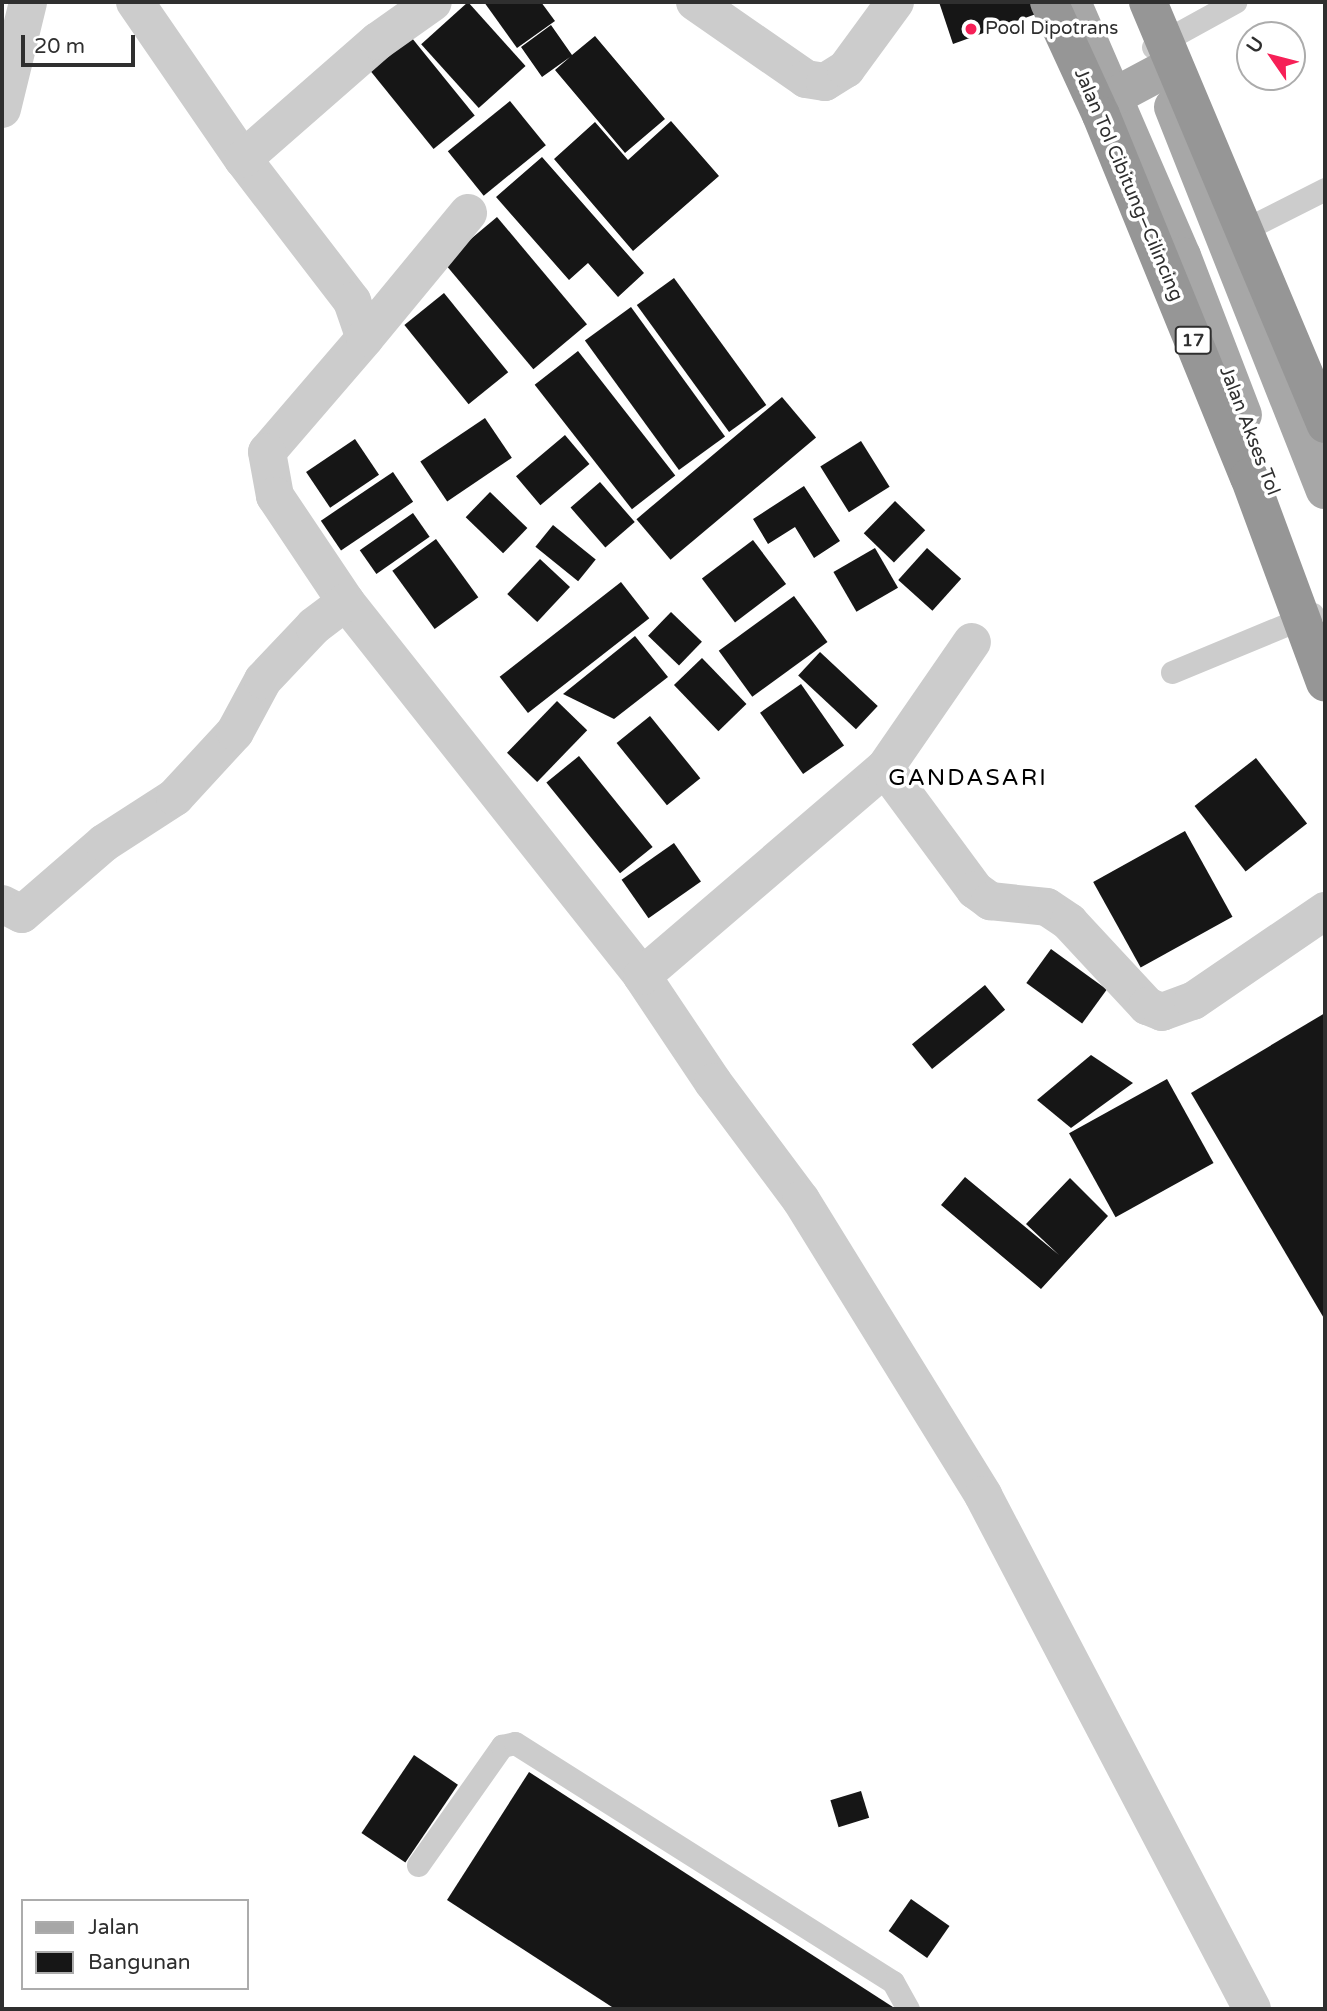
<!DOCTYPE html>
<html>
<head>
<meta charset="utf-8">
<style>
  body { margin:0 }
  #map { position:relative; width:1327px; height:2011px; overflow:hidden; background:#fff; font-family:"Varela Round",sans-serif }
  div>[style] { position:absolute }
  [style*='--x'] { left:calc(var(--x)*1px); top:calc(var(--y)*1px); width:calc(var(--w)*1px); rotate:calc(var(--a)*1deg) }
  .building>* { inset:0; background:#161616; transform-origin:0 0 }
  .lane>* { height:23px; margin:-11.5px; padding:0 11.5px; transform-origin:11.5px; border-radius:11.5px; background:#ccc }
  .street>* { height:38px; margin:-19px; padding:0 19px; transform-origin:19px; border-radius:19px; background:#ccc }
  .primary>* { height:38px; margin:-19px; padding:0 19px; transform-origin:19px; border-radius:19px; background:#a7a7a7 }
  .highway-bridge>* { height:38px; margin:-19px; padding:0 19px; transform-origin:19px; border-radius:19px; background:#969696 }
  .dots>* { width:19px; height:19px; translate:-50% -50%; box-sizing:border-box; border:4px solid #fff; border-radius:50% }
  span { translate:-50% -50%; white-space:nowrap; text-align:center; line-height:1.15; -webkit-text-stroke:7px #fff; paint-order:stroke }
  .shield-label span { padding:2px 5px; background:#fff; border:2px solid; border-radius:5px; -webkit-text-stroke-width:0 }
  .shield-label { font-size:18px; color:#2f2f2f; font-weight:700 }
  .poi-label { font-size:19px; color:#2f2f2f }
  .left { translate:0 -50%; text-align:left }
  .street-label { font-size:19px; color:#2f2f2f }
  .quarter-label { font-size:23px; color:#000; letter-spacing:2px }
  .frame { position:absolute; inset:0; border:4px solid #2f2f2f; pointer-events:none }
  .legend { position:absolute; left:21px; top:1899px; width:228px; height:91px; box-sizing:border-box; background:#fff; border:2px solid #acacac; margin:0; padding:9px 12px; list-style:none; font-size:21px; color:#2f2f2f }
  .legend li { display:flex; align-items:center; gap:14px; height:35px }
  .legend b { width:35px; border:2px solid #acacac }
  .north { position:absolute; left:1236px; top:21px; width:70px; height:70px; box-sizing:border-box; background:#fff; border:2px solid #acacac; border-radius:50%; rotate:305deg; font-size:19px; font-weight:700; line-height:28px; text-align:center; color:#2f2f2f }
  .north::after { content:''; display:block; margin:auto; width:24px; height:32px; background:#f62057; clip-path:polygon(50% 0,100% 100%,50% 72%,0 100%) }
  .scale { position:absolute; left:21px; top:35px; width:114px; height:32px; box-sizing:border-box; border:4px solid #2f2f2f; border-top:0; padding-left:9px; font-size:21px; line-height:24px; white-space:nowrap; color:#2f2f2f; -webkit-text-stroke:5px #fff; paint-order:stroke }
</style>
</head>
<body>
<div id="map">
  <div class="building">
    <div style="left:468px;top:2px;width:86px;height:63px;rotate:48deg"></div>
    <div style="clip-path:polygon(484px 2px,541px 2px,555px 21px,517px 48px)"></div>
    <div style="clip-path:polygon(939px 2px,1032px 2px,1036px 14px,953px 44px)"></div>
    <div style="clip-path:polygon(551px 25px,572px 55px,595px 36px,665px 119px,625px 153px,555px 70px,570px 57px,542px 77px,521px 47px)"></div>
    <div style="left:403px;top:27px;width:114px;height:53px;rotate:51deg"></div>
    <div style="left:510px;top:101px;width:57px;height:80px;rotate:51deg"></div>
    <div style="clip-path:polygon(671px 121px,719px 176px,633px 251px,554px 159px,595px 122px,628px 160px)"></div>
    <div style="clip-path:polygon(542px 157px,644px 273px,618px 297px,588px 263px,569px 280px,496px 197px)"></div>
    <div style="left:497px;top:217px;width:140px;height:70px;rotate:50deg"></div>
    <div style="left:674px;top:278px;width:157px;height:46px;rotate:54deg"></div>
    <div style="left:444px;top:293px;width:102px;height:51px;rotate:51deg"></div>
    <div style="left:631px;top:307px;width:160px;height:57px;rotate:54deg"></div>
    <div style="left:578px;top:351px;width:158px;height:55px;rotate:52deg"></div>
    <div style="left:782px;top:397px;width:53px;height:190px;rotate:50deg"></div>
    <div style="left:485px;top:418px;width:48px;height:78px;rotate:56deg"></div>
    <div style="left:565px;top:435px;width:38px;height:64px;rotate:50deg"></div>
    <div style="left:355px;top:439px;width:43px;height:59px;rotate:56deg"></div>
    <div style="left:861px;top:441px;width:54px;height:48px;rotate:58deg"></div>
    <div style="left:393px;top:472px;width:36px;height:87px;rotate:56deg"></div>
    <div style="left:600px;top:482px;width:53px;height:39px;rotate:49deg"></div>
    <div style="clip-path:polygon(804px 486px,840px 541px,814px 558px,795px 527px,768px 544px,753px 519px)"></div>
    <div style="left:490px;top:492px;width:52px;height:35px;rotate:44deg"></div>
    <div style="left:895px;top:501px;width:42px;height:45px;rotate:44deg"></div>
    <div style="left:413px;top:513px;width:29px;height:65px;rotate:55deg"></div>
    <div style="left:553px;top:525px;width:55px;height:28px;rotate:39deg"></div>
    <div style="left:436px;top:539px;width:72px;height:54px;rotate:54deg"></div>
    <div style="left:753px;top:540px;width:55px;height:64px;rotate:53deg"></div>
    <div style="left:875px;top:548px;width:46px;height:48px;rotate:60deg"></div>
    <div style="left:927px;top:548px;width:46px;height:43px;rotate:42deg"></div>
    <div style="left:540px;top:559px;width:41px;height:48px;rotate:43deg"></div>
    <div style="left:621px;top:582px;width:46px;height:154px;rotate:52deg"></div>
    <div style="left:794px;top:596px;width:57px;height:93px;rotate:54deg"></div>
    <div style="left:671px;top:612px;width:43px;height:33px;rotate:44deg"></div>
    <div style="clip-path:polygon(635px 636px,668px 677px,614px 719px,563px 694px)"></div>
    <div style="left:820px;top:652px;width:79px;height:32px;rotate:43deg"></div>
    <div style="left:702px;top:658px;width:64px;height:39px;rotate:46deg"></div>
    <div style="left:801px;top:684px;width:75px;height:50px;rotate:55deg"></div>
    <div style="left:557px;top:701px;width:42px;height:72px;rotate:44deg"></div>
    <div style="left:650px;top:716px;width:80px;height:43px;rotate:51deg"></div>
    <div style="left:579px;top:756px;width:117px;height:42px;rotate:51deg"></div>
    <div style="left:1256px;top:758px;width:83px;height:78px;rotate:52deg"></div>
    <div style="left:1185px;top:831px;width:98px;height:105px;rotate:61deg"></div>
    <div style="left:674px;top:843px;width:47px;height:64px;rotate:55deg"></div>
    <div style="left:1051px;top:949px;width:69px;height:42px;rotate:36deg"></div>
    <div style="left:985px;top:985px;width:32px;height:94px;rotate:51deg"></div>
    <div style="clip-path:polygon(1325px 1013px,1325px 1320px,1191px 1093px)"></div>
    <div style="clip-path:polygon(1091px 1055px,1133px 1083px,1071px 1128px,1037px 1100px)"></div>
    <div style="left:1167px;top:1079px;width:96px;height:112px;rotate:61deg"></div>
    <div style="clip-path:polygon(965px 1177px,1059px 1255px,1026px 1224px,1070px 1178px,1108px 1216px,1041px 1289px,941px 1205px)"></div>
    <div style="left:414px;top:1755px;width:53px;height:94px;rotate:34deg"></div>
    <div style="clip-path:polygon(529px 1772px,896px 2009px,615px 2009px,447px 1900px)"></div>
    <div style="left:861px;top:1791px;width:28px;height:32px;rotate:73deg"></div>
    <div style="left:911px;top:1899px;width:47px;height:39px;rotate:35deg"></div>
  </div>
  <div class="lane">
    <div style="--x:1153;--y:47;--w:94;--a:-28.8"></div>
    <div style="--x:1234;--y:235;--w:102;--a:-26.8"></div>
    <div style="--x:1172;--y:672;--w:152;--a:-22.5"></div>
    <div style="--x:418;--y:1865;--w:146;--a:-54.8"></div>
    <div style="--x:502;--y:1746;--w:13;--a:-13"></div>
    <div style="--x:515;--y:1743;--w:447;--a:32.3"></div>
    <div style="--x:893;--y:1982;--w:31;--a:61"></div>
  </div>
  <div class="street">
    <div style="--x:135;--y:2;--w:191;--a:55.5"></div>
    <div style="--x:243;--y:159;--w:179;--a:52.5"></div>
    <div style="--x:352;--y:301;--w:39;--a:71"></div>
    <div style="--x:365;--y:338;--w:150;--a:130.7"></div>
    <div style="--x:267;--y:452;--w:45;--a:79.7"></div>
    <div style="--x:275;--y:496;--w:128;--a:56.2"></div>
    <div style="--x:346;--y:602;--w:477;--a:51.6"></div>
    <div style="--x:642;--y:976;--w:128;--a:56.2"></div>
    <div style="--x:713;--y:1082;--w:147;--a:53.3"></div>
    <div style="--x:801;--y:1200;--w:347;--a:58.3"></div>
    <div style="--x:983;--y:1495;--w:580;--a:62.37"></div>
    <div style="--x:695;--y:2;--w:135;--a:34.7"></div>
    <div style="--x:806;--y:79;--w:19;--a:9"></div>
    <div style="--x:825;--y:82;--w:25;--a:-32"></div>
    <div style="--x:846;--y:69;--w:83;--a:-53.8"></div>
    <div style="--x:2;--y:109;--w:110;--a:-76.3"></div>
    <div style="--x:243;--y:159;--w:179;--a:-41.2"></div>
    <div style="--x:378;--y:41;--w:67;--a:-35.3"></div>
    <div style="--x:365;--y:338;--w:162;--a:-50.5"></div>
    <div style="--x:885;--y:768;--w:152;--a:53.6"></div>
    <div style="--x:975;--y:890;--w:19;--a:36"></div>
    <div style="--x:990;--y:901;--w:57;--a:6"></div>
    <div style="--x:1047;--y:907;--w:27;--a:34"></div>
    <div style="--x:1069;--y:922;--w:115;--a:47.1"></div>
    <div style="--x:1147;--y:1006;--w:16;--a:22"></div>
    <div style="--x:1162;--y:1012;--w:33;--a:-20"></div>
    <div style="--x:1193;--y:1001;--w:160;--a:-34.3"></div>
    <div style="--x:2;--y:904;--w:22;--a:27"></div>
    <div style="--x:22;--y:914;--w:108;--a:-40.9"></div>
    <div style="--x:104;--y:843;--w:85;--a:-32.9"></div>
    <div style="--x:175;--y:797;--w:88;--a:-47.3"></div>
    <div style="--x:235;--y:732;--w:59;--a:-61.7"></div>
    <div style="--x:263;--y:680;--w:74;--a:-46.6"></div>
    <div style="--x:314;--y:626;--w:40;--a:-37"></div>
    <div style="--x:642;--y:976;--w:320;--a:-40.6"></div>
    <div style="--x:885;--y:768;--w:153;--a:-55.4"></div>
  </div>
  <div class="primary">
    <div style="--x:1072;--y:2;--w:277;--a:66.6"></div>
    <div style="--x:1182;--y:256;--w:170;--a:69"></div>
    <div style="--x:1115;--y:96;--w:51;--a:-28.1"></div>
    <div style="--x:1173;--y:107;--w:412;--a:68.4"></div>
  </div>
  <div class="highway-bridge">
    <div style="--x:1049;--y:2;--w:124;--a:65.3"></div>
    <div style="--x:1101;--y:115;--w:391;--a:67.8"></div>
    <div style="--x:1249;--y:477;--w:219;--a:69.7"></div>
    <div style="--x:1148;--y:2;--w:458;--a:67.2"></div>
  </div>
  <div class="dots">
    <div style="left:971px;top:29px;background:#f62057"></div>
  </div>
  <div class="shield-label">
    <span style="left:1193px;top:340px">17</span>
  </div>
  <div class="poi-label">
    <span class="left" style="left:985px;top:29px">Pool Dipotrans</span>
  </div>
  <div class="street-label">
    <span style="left:1128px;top:185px;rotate:67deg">Jalan Tol Cibitung–Cilincing</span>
    <span style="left:1249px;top:431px;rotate:69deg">Jalan Akses Tol</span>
  </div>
  <div class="quarter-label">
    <span style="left:968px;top:778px">GANDASARI</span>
  </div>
  <div class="frame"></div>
  <ul class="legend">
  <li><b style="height:9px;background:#a7a7a7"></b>Jalan</li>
  <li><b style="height:19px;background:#161616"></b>Bangunan</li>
  </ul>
  <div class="north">U</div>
  <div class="scale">20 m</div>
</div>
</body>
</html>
